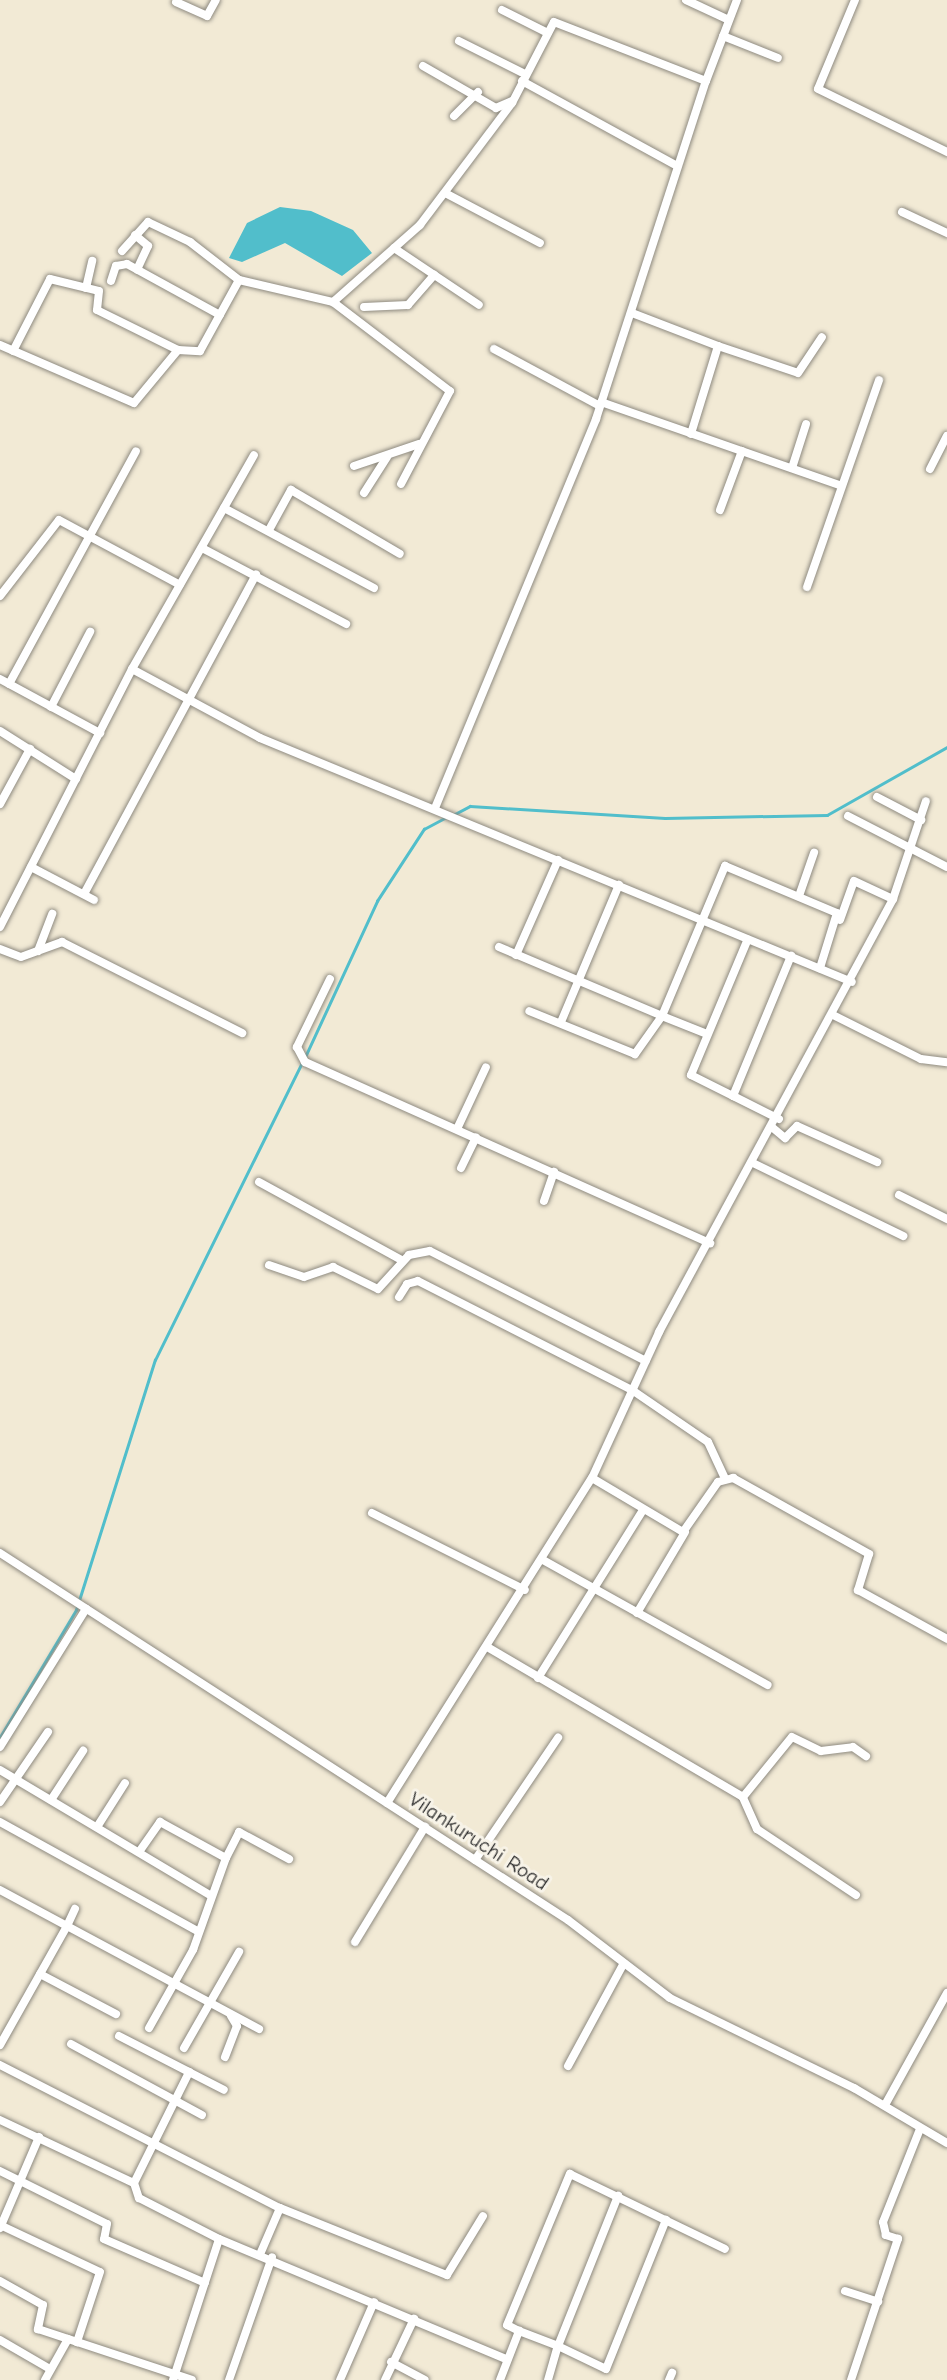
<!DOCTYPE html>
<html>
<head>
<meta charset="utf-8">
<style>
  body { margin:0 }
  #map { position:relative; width:947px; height:2380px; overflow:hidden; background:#f2ead5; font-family:"Comic Neue",sans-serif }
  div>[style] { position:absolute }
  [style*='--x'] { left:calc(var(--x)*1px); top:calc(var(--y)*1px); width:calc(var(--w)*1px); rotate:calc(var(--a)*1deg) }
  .water>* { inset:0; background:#51becb }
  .stream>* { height:2.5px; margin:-1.25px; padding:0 1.25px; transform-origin:1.25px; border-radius:1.25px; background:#51becb }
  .roads { filter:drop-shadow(0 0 2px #8e8a80) drop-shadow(0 0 2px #8e8a80) }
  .minor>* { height:8px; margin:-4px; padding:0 4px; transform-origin:4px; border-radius:4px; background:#fff }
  span { translate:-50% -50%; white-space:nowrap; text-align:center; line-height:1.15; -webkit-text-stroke:6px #f7f3e8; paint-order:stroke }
  .street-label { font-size:21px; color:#2b2b2b }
</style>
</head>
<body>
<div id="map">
  <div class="water">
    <div style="clip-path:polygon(280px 207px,311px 211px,353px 230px,372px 253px,342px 276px,285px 243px,242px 262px,229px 258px,247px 223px)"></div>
  </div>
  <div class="stream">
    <div style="--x:453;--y:815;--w:19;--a:-28"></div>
    <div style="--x:470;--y:806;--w:195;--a:3.5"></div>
    <div style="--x:665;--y:818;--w:162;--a:-1.1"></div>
    <div style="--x:827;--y:815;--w:138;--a:-29.5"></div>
    <div style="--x:305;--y:1057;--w:172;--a:-65.2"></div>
    <div style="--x:377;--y:901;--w:86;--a:-56.9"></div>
    <div style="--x:424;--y:829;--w:26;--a:-28"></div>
    <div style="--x:0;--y:1737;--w:148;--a:-59.1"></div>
    <div style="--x:76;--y:1610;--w:262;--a:-72.5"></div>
    <div style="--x:155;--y:1360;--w:331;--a:-63.7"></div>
  </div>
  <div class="roads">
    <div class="minor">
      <div style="--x:686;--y:0;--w:47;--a:24.9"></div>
      <div style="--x:855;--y:0;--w:96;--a:112.6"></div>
      <div style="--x:818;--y:89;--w:144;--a:26"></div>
      <div style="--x:176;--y:2;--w:34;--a:24"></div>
      <div style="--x:207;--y:16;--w:18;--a:-61"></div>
      <div style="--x:502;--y:10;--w:51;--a:26.6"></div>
      <div style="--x:723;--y:36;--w:59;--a:21.8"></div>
      <div style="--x:459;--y:41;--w:74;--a:26.6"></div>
      <div style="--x:423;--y:66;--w:84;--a:29.9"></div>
      <div style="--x:496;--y:108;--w:17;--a:-24"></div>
      <div style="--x:522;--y:81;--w:177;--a:28.7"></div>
      <div style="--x:454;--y:116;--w:34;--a:-45"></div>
      <div style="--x:447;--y:194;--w:105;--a:27.8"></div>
      <div style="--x:902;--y:212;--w:50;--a:25"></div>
      <div style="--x:135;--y:235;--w:17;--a:40"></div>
      <div style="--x:148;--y:246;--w:26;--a:115"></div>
      <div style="--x:394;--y:248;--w:102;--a:33.8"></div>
      <div style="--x:122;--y:251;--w:39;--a:-48"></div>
      <div style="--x:148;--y:222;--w:47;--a:25.5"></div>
      <div style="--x:190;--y:242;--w:62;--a:37.8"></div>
      <div style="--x:111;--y:281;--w:16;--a:-72"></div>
      <div style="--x:116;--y:266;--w:11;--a:-10"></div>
      <div style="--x:127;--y:264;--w:106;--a:28.7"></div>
      <div style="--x:86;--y:288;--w:28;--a:-77"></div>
      <div style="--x:333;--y:302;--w:147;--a:37.3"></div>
      <div style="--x:450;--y:391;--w:105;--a:117.8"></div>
      <div style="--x:364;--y:307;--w:44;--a:-2.6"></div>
      <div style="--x:408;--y:305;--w:40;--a:-49"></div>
      <div style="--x:632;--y:313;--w:92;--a:21"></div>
      <div style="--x:718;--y:346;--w:92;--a:107.1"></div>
      <div style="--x:0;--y:345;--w:146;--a:23.4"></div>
      <div style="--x:134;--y:403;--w:69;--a:-50.3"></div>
      <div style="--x:178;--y:350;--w:22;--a:3"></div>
      <div style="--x:200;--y:351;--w:81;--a:-61.2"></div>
      <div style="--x:239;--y:280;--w:97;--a:13.2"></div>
      <div style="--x:333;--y:302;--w:116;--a:-41.5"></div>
      <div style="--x:420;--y:225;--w:153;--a:-53"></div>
      <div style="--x:512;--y:103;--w:91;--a:-62.6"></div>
      <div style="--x:554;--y:22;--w:163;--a:21.2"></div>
      <div style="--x:706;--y:81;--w:87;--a:-69.1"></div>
      <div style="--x:718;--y:346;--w:84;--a:18.6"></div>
      <div style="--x:798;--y:373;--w:43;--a:-56.3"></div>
      <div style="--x:494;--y:349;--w:120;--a:28.3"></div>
      <div style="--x:13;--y:351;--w:81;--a:-62.8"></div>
      <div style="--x:50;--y:279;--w:50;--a:13.8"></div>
      <div style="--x:99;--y:291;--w:19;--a:96"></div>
      <div style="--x:97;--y:310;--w:90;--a:26.3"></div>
      <div style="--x:601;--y:402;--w:253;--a:19.2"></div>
      <div style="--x:354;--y:466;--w:69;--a:-18.7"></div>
      <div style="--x:792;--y:468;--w:46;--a:-72.3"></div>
      <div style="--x:930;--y:469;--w:37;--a:-63"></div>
      <div style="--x:364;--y:493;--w:43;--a:-57.4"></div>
      <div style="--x:224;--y:508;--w:170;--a:28.1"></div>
      <div style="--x:720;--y:510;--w:63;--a:-69.6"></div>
      <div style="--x:269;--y:530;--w:46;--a:-61.2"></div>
      <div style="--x:291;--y:490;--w:126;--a:30.4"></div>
      <div style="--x:202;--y:548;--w:163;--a:27.8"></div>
      <div style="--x:807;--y:587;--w:219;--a:-70.8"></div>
      <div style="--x:0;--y:596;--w:96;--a:-52.2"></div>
      <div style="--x:59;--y:520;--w:137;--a:28.2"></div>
      <div style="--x:132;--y:669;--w:145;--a:28.3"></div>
      <div style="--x:260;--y:738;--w:640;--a:22.4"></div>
      <div style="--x:0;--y:679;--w:114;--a:28.4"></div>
      <div style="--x:9;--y:684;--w:265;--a:-61.4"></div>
      <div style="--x:51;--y:707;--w:85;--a:-62.5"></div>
      <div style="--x:0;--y:731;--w:90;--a:32.3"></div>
      <div style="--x:877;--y:797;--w:50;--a:27.6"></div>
      <div style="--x:0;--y:804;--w:63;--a:-61.4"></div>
      <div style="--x:435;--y:808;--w:421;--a:-67.5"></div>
      <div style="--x:596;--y:419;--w:355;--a:-72"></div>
      <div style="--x:848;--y:816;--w:111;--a:27.3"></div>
      <div style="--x:31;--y:867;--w:71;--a:27.6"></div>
      <div style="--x:84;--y:894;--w:363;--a:-61.7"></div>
      <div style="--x:799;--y:896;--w:46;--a:-70.8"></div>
      <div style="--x:840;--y:920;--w:41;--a:-70.3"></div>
      <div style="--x:854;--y:881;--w:43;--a:24.8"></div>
      <div style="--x:0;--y:927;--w:290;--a:-62.9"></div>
      <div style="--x:132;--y:669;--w:246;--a:-60.3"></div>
      <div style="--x:499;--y:947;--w:177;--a:22.9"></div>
      <div style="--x:662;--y:1016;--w:47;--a:125.4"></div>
      <div style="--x:635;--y:1054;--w:114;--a:-157.9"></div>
      <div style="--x:0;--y:949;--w:22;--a:21"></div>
      <div style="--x:21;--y:957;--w:44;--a:-20.1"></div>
      <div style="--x:62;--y:942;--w:202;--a:26.8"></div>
      <div style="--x:38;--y:951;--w:40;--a:-69"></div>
      <div style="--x:516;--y:955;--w:104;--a:-66.1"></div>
      <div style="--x:330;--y:979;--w:76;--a:115.9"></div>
      <div style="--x:297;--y:1047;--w:17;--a:62"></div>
      <div style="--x:305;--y:1062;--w:444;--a:24.1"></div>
      <div style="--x:835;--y:1016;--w:96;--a:26.6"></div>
      <div style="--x:921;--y:1059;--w:26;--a:7"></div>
      <div style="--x:561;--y:1022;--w:149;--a:-67.1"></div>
      <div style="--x:707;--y:1034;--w:48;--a:-158.2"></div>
      <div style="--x:662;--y:1016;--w:163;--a:-67.2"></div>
      <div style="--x:725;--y:866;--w:121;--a:22.8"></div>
      <div style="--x:837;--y:913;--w:58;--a:107.2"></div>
      <div style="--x:733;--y:1096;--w:47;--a:-153.4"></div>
      <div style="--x:691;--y:1075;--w:147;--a:-67.3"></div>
      <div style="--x:779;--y:1119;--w:51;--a:-153.4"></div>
      <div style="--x:733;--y:1096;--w:152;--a:-67.5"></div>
      <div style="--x:773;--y:1128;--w:16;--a:40"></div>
      <div style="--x:785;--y:1138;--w:17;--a:-45"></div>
      <div style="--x:797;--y:1126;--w:88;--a:24.2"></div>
      <div style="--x:457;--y:1129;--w:68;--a:-64.9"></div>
      <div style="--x:755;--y:1164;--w:165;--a:25.9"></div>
      <div style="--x:461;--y:1168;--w:34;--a:-64"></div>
      <div style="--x:259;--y:1182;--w:164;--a:28.7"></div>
      <div style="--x:899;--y:1195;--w:54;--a:26.6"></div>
      <div style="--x:544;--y:1201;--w:31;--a:-71"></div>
      <div style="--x:269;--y:1265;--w:37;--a:19"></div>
      <div style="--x:304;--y:1277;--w:31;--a:-19"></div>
      <div style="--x:333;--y:1267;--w:50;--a:26.1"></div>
      <div style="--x:378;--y:1289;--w:46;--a:-47.6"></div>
      <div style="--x:409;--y:1255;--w:21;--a:-11"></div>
      <div style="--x:430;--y:1251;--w:242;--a:27"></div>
      <div style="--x:399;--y:1297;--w:15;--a:-58"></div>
      <div style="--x:407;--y:1284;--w:11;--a:-15"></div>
      <div style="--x:418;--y:1281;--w:240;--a:27"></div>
      <div style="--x:632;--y:1390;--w:92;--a:34.4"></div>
      <div style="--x:708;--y:1442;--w:38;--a:65"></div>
      <div style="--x:592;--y:1478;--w:106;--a:30.7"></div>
      <div style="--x:683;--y:1532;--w:61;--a:-55"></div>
      <div style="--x:718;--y:1482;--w:16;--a:-15"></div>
      <div style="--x:733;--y:1478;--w:156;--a:29.2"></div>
      <div style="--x:869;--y:1554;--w:38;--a:107"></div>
      <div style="--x:858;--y:1590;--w:102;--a:28.8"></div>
      <div style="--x:372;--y:1513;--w:171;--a:26.7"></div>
      <div style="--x:0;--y:1553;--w:676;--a:32.87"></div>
      <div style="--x:568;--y:1920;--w:128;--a:37.4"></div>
      <div style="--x:670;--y:1998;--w:205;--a:26.1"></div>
      <div style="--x:854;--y:2088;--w:108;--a:30.6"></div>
      <div style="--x:543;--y:1560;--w:257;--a:29.1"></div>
      <div style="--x:637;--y:1613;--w:94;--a:-59.3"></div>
      <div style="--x:489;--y:1648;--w:294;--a:30.4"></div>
      <div style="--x:538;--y:1678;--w:198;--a:-58"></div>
      <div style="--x:0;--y:1747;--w:163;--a:-58.1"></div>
      <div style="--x:0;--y:1770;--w:244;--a:30.8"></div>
      <div style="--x:51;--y:1800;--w:59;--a:-56.9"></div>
      <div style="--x:0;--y:1802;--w:85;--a:-55.6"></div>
      <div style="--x:387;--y:1803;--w:384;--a:-57.8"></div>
      <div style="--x:592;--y:1478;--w:161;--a:-65.3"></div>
      <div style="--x:659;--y:1332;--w:492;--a:-61.6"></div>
      <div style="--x:893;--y:899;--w:103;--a:-71.4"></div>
      <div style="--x:0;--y:1822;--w:227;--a:28.9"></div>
      <div style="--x:97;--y:1827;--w:52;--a:-57.5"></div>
      <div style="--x:139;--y:1852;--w:37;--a:-55"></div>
      <div style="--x:160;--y:1822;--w:75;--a:28.6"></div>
      <div style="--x:226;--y:1858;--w:29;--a:-63"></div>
      <div style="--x:239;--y:1832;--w:57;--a:28.4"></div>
      <div style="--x:475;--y:1860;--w:148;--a:-55.8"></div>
      <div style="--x:0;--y:1890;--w:76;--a:28.2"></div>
      <div style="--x:67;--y:1926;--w:19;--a:-65"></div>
      <div style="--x:856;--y:1895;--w:119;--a:-146.3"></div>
      <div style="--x:757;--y:1829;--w:35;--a:-114"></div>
      <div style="--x:743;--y:1797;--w:77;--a:-50.8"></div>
      <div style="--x:792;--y:1737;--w:32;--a:26"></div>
      <div style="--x:821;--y:1751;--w:32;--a:-7"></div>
      <div style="--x:853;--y:1747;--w:16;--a:35"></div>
      <div style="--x:355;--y:1942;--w:135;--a:-58.7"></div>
      <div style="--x:40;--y:1974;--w:86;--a:27.8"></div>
      <div style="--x:149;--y:2028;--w:90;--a:-60.6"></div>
      <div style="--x:193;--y:1950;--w:98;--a:-70.3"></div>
      <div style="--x:119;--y:2036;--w:79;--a:27.2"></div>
      <div style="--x:71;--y:2044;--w:149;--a:28.5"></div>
      <div style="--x:0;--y:2045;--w:137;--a:-60.6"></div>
      <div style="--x:67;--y:1926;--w:218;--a:28.2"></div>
      <div style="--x:184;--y:2048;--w:111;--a:-60.2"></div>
      <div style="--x:225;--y:2057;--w:33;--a:-69"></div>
      <div style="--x:237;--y:2026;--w:12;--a:-121"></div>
      <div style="--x:0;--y:2065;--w:314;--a:27.1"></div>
      <div style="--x:280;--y:2208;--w:48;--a:113.4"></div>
      <div style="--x:568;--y:2066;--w:117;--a:-61.5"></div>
      <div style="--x:885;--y:2105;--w:128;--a:-61"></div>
      <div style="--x:0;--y:2120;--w:148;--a:25.2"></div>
      <div style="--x:134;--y:2183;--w:124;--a:-63.6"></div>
      <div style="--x:189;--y:2072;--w:39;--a:27"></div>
      <div style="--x:0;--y:2171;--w:119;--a:26.4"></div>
      <div style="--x:107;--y:2224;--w:15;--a:101"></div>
      <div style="--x:104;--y:2239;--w:110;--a:23.5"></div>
      <div style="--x:134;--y:2183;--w:16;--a:72"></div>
      <div style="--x:139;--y:2198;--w:90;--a:27.1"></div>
      <div style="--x:219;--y:2239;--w:311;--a:22.7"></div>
      <div style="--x:280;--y:2208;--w:180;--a:21.9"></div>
      <div style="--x:447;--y:2275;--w:69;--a:-58.6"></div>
      <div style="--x:0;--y:2225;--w:110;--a:25.2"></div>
      <div style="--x:100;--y:2272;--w:74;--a:108.2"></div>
      <div style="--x:0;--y:2228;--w:99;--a:-66.8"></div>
      <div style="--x:0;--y:2281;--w:49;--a:29.2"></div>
      <div style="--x:43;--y:2305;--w:25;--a:102"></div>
      <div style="--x:38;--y:2329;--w:162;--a:18.3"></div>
      <div style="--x:845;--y:2291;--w:35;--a:18"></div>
      <div style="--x:519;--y:2331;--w:42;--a:21"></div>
      <div style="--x:558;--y:2346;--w:162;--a:-68.2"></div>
      <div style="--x:0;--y:2340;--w:58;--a:30.1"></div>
      <div style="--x:391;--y:2362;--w:38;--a:28"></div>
      <div style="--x:45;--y:2380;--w:47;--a:-60.7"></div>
      <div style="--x:173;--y:2380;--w:148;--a:-71.9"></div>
      <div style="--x:229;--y:2380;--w:130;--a:-70.7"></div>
      <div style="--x:340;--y:2380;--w:85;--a:-66.4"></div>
      <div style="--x:385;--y:2380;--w:68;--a:-64.6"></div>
      <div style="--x:500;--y:2380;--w:53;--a:-68.8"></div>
      <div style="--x:519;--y:2331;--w:13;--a:-153"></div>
      <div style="--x:507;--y:2325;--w:164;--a:-67.4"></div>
      <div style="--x:570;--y:2174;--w:172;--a:25.8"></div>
      <div style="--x:548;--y:2380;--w:35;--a:-74"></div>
      <div style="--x:558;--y:2346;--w:53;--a:25.6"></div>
      <div style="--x:606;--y:2369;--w:161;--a:-68.1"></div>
      <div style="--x:669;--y:2380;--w:8;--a:-67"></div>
      <div style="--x:851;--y:2380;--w:149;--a:-71.6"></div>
      <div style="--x:898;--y:2239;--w:13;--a:-162"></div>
      <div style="--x:886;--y:2235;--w:13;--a:-103"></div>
      <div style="--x:883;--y:2222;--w:100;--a:-68.3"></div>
    </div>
  </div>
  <div class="street-label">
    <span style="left:479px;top:1841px;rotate:33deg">Vilankuruchi Road</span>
  </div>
</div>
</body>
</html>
